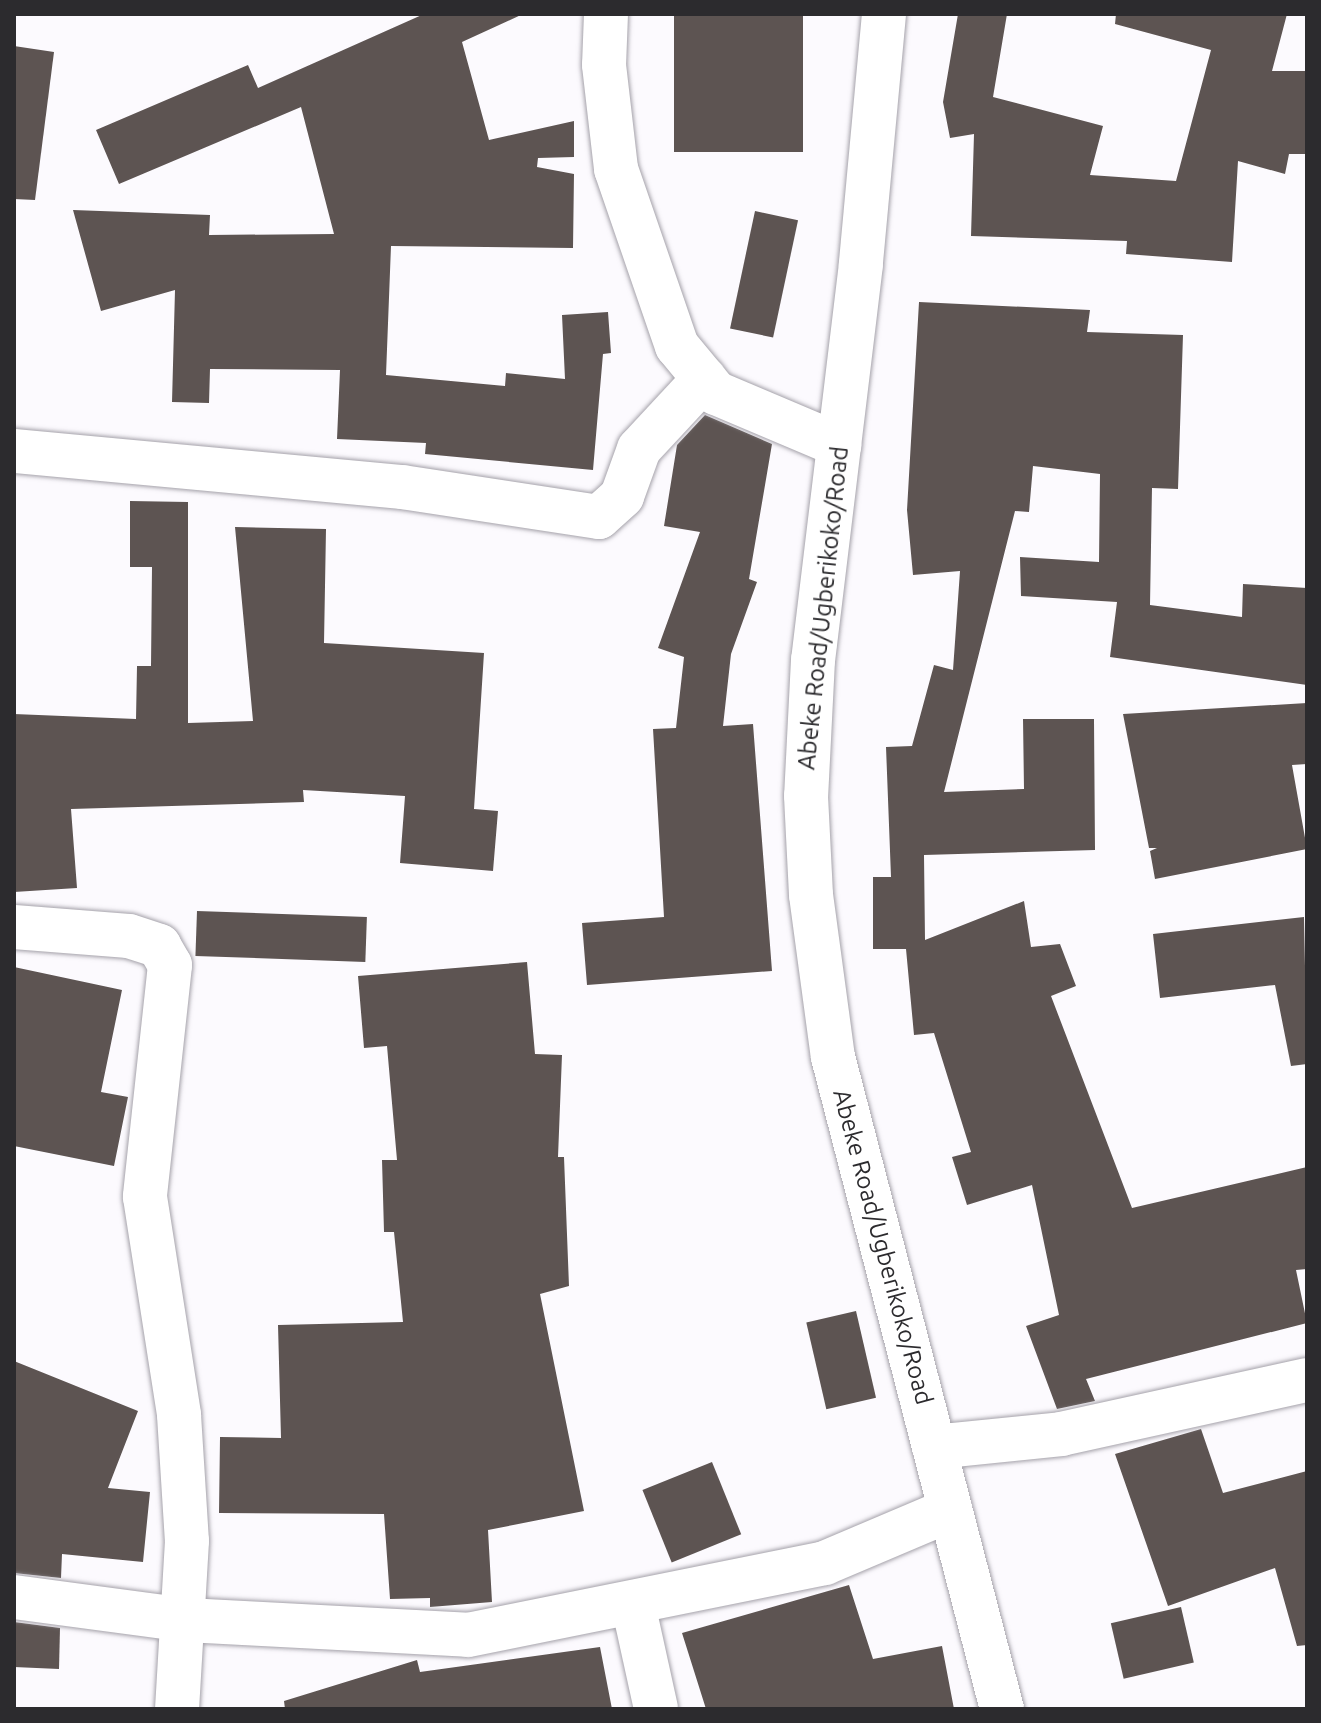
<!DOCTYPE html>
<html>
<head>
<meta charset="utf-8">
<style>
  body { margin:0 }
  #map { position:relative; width:1321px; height:1723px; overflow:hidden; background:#fcfafe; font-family:Ubuntu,sans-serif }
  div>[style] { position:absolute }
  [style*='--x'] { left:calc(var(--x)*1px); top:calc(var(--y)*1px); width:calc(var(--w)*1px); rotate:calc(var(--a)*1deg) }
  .building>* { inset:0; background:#5d5452; transform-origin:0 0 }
  .roads { filter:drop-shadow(0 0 2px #a5a2aa) drop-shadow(0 0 2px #a5a2aa) }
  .street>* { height:44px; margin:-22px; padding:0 22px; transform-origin:22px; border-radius:22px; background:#fff }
  .secondary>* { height:44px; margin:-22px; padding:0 22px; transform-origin:22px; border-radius:22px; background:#fff }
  span { translate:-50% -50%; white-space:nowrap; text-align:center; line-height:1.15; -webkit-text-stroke:8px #fff; paint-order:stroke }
  .street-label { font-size:24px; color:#2c2b2e }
  .frame { position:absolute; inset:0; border:16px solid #2c2b2e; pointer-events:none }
</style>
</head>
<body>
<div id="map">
  <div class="building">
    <div style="clip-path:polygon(424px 14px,523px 14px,462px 42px,489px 140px,574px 121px,574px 157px,538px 158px,537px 167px,574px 174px,573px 248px,391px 246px,386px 375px,505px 386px,506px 373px,565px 379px,562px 315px,608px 312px,611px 353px,603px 354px,593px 470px,425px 454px,426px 443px,337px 439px,340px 370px,210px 369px,209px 403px,172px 402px,175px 290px,101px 311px,73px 210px,210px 215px,209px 235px,334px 234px,301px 107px,119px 184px,96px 130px,248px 65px,258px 88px)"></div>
    <div style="left:674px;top:14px;width:129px;height:138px"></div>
    <div style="clip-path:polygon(958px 14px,1007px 14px,993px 97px,1103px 126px,1090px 175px,1176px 181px,1211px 50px,1115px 24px,1116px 14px,1287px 14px,1272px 71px,1307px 71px,1307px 154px,1289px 154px,1285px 174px,1238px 161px,1232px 262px,1126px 254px,1127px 241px,971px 236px,974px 134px,950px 138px,943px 102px)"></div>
    <div style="clip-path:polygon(14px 46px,54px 52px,35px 200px,14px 199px)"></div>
    <div style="left:755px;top:211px;width:44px;height:120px;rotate:12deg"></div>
    <div style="clip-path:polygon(919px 302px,1090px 310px,1087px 332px,1183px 335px,1178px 489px,1152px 488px,1150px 605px,1242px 617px,1243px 584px,1307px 588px,1307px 685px,1110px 657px,1117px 602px,1021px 596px,1020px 557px,1099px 562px,1100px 474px,1033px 466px,1029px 512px,1015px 511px,944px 792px,1024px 789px,1023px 719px,1094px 719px,1095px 850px,924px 855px,925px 940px,1024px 901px,1031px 947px,1060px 944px,1076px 986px,1051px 996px,1132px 1208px,1307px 1167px,1307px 1269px,1296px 1270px,1307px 1323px,1086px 1379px,1095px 1401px,1057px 1409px,1026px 1326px,1059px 1315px,1032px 1185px,967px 1205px,952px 1157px,971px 1152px,934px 1033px,914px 1035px,906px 949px,873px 949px,873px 877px,891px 877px,886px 747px,912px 746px,934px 665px,953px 670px,960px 571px,913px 575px,907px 510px)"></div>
    <div style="clip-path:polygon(705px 415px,772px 444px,749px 579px,757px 582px,731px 654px,723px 726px,753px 724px,772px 971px,587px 985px,582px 923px,664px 917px,653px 729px,676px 728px,684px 657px,658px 648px,700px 532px,664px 526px,677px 445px)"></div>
    <div style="clip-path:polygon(130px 501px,188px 502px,188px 723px,253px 721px,235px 527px,326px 529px,324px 643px,484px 653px,474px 809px,498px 811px,493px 871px,400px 863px,405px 796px,303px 790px,304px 802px,71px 809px,77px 888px,14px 892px,14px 714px,136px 719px,137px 666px,151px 666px,152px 567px,130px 567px)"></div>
    <div style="clip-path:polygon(1307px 703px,1307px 764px,1292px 765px,1307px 849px,1155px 879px,1150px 851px,1157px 848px,1149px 848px,1123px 714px)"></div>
    <div style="left:197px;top:911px;width:170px;height:45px;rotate:2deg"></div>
    <div style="clip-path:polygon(1304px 917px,1307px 1064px,1291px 1066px,1275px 985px,1160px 998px,1153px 934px)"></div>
    <div style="clip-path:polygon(527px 962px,535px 1054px,562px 1055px,558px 1157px,564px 1157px,569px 1286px,540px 1294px,584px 1511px,488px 1530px,492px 1602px,430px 1607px,430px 1598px,390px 1599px,384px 1514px,219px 1513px,220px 1437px,281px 1438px,278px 1325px,403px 1322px,394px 1232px,384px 1232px,382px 1160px,397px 1160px,387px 1046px,364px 1048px,358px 976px)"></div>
    <div style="clip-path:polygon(14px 967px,122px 990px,101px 1092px,128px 1097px,114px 1166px,14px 1146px)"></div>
    <div style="left:856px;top:1311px;width:89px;height:51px;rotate:77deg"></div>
    <div style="clip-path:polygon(14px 1361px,138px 1411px,108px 1488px,150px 1492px,143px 1562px,62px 1554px,61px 1578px,14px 1573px)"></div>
    <div style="clip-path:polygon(1201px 1429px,1223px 1493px,1307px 1471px,1307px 1645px,1297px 1646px,1275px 1568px,1168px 1606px,1115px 1454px)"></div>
    <div style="left:712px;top:1462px;width:78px;height:75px;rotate:68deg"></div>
    <div style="clip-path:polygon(849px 1585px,873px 1659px,942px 1646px,954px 1709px,706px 1709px,682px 1633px)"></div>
    <div style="left:1181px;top:1607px;width:57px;height:72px;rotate:77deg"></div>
    <div style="clip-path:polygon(14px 1622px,60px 1628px,59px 1669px,14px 1667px)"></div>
    <div style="clip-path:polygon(600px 1647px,612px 1709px,285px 1709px,284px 1701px,417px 1660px,420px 1672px)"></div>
  </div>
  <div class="roads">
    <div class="street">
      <div style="--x:606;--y:14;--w:51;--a:92.2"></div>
      <div style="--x:604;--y:65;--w:105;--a:83.4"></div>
      <div style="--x:616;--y:169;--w:187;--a:71"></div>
      <div style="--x:677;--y:346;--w:61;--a:50.3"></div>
      <div style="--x:716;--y:393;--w:134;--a:22.9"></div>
      <div style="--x:14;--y:451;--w:390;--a:5.3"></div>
      <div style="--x:402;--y:487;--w:199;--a:8.7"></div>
      <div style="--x:599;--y:517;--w:31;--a:-42"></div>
      <div style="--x:622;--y:496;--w:50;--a:-70.1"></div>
      <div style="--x:639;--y:449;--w:96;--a:-47.1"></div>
      <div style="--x:14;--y:927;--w:115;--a:4.5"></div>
      <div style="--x:129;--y:936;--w:32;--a:18"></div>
      <div style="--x:159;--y:946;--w:22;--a:60"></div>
      <div style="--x:170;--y:965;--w:233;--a:96.2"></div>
      <div style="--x:145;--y:1197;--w:221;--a:81.1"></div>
      <div style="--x:179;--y:1415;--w:126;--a:86.4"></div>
      <div style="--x:187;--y:1541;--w:168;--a:93.4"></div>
      <div style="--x:934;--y:1447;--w:128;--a:-5.8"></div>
      <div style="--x:1061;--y:1434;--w:252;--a:-12.4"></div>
      <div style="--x:14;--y:1597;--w:174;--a:7.6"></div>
      <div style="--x:186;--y:1620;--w:282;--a:3"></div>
      <div style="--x:468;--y:1635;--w:364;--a:-11.4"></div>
      <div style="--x:825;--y:1563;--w:136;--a:-23"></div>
      <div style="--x:633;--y:1604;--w:107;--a:77.6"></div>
    </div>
    <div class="secondary">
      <div style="--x:884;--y:14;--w:251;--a:95.3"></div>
      <div style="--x:861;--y:264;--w:399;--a:96.9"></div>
      <div style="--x:813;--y:660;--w:136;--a:92.9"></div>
      <div style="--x:806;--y:796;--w:99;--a:87.1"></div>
      <div style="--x:811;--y:895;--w:163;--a:82.3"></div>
      <div style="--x:833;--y:1057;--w:674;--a:75.47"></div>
    </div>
  </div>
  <div class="street-label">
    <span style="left:823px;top:608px;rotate:-84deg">Abeke Road/Ugberikoko/Road</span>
    <span style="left:883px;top:1247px;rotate:75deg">Abeke Road/Ugberikoko/Road</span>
  </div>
  <div class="frame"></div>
</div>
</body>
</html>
